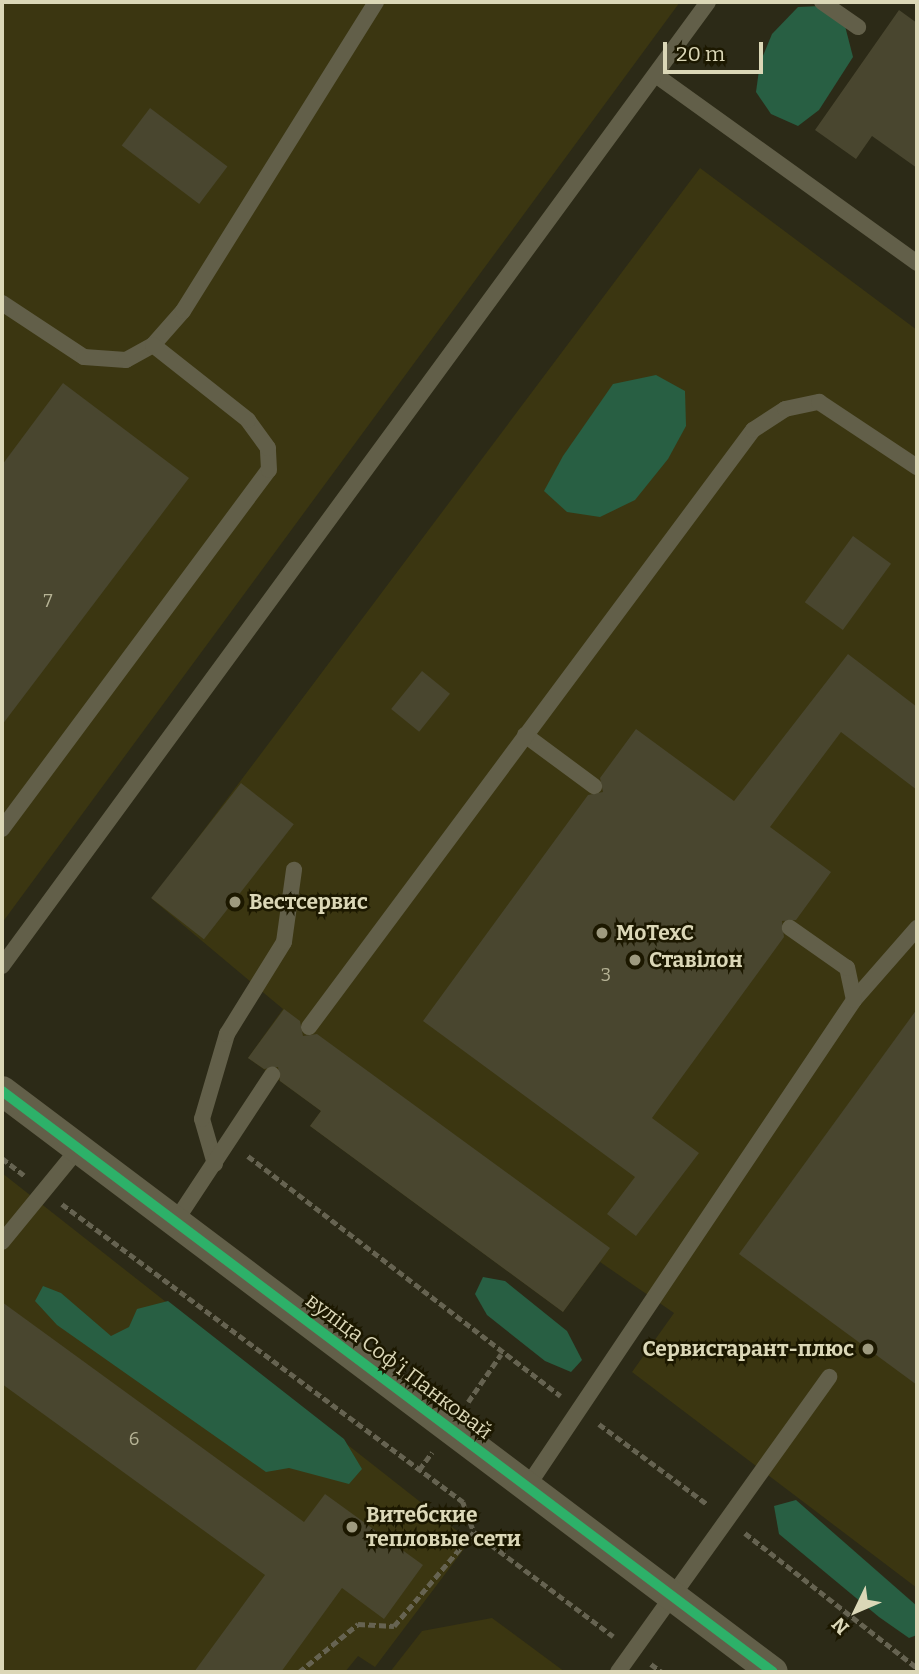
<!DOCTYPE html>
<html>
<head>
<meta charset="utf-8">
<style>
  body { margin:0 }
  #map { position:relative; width:919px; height:1674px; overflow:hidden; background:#2c2a17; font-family:Bitter,serif }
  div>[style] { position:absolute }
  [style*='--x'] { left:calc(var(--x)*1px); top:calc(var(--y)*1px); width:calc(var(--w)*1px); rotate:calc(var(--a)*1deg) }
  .built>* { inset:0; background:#3b3611 }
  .green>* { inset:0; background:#285f43 }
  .building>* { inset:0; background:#49462f; transform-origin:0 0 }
  .path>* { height:4.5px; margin-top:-2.25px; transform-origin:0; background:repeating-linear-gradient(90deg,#666351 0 7px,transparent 0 10.5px) }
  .lane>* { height:16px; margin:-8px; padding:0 8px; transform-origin:8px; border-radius:8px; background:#625f49 }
  .street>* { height:30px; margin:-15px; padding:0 15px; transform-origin:15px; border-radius:15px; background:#625f49 }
  .cycleway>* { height:10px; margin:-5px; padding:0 5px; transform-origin:5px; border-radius:5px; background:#2db169 }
  .dots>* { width:19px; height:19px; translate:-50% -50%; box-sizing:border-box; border:4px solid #1c1800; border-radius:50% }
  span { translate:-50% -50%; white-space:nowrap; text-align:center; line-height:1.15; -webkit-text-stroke:5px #1c1800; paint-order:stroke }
  .number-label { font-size:18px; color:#b6b395 }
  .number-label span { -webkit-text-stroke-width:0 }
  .poi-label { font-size:21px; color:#dbd7b7; font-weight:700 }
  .left { translate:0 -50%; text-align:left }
  .right { translate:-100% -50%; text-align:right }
  .street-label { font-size:21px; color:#dbd7b7 }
  .frame { position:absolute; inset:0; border:4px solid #dbd7b7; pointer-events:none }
  .north { position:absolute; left:821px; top:1576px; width:70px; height:70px; -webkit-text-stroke:5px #1c1800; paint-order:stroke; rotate:226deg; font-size:19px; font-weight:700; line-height:28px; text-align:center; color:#dbd7b7 }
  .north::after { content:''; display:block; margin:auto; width:24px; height:32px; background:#dbd7b7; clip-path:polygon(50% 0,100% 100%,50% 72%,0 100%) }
  .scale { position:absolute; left:663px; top:42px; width:100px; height:32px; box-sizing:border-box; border:4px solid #dbd7b7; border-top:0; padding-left:9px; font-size:21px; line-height:24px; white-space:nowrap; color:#dbd7b7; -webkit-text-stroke:5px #1c1800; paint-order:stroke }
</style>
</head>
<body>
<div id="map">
  <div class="built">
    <div style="clip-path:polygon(2px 2px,680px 2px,2px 923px)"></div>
    <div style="clip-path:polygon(700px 168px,917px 330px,917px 1588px,632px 1372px,674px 1313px,600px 1262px,563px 1312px,310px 1126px,321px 1111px,248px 1058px,283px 1009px,152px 899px)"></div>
    <div style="clip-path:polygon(2px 1173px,470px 1541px,375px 1667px,358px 1656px,345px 1672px,2px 1672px)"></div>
    <div style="clip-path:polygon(492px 1618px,565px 1672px,390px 1672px,422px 1631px)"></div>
  </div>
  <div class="green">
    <div style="clip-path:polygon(820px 6px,844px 22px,853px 57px,819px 110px,798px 126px,771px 114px,756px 92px,760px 63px,772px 34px,798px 7px)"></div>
    <div style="clip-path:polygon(656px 375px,685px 391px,686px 426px,668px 459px,635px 500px,600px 517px,567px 512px,544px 491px,563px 456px,613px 384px)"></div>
    <div style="clip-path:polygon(483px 1277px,505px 1281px,567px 1331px,582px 1360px,571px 1372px,545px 1361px,487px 1315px,475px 1294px)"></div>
    <div style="clip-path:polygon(43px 1286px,61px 1293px,111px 1336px,129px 1327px,137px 1309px,168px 1301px,344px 1439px,362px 1469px,349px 1484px,289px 1468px,266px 1472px,57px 1325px,35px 1301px)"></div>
    <div style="clip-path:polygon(796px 1500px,917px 1606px,917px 1635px,909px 1638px,879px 1617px,779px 1534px,774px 1506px)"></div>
  </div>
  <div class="building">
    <div style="clip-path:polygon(899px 10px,917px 23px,917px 168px,872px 136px,856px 159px,815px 130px)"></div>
    <div style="left:150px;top:108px;width:97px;height:47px;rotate:37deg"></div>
    <div style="clip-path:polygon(63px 383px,189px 478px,2px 725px,2px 465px)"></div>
    <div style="left:853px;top:536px;width:47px;height:82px;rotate:36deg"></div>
    <div style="clip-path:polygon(848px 654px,917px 707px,917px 790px,841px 732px,770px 827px,831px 872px,796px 920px,782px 921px,784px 937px,652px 1118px,699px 1153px,636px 1236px,607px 1214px,635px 1177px,423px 1021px,588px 795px,603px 792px,600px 778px,636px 729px,734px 801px)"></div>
    <div style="left:422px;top:671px;width:36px;height:49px;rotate:39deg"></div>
    <div style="left:241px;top:783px;width:67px;height:146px;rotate:38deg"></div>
    <div style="clip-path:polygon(284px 1009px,300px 1021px,303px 1036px,317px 1034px,610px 1248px,563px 1312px,310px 1126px,321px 1111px,280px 1081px,278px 1067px,264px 1069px,248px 1058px)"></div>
    <div style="clip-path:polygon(917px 1009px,917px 1385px,739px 1254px)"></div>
    <div style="clip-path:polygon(2px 1302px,304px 1522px,325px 1494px,423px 1565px,384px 1619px,342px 1588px,281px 1672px,194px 1672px,265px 1575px,2px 1384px)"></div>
  </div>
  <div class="path">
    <div style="--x:248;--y:1156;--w:394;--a:37.5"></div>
    <div style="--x:2;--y:1158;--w:28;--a:38"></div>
    <div style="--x:62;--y:1204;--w:500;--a:36.6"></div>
    <div style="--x:463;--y:1502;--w:32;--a:70"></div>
    <div style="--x:474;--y:1532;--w:174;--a:36.8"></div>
    <div style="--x:468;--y:1402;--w:58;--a:-55.5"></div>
    <div style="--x:599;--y:1424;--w:134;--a:36.5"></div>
    <div style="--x:419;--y:1470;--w:22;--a:-54"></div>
    <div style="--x:745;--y:1533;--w:219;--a:38.1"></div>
    <div style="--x:651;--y:1664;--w:14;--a:36"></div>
    <div style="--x:299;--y:1672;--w:76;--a:-39.1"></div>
    <div style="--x:358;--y:1624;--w:36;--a:3"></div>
    <div style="--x:394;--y:1626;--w:123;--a:-49.6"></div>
  </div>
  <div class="lane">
    <div style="--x:822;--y:2;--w:44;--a:34.8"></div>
    <div style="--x:657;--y:76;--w:320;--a:35.7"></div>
    <div style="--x:2;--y:303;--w:98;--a:33.4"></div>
    <div style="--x:84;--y:357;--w:42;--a:4.1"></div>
    <div style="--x:126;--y:360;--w:31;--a:-29"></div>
    <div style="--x:153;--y:345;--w:45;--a:-48.6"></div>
    <div style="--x:183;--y:311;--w:364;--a:-58"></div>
    <div style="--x:525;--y:735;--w:86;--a:36.5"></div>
    <div style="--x:2;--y:829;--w:447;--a:-53.4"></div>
    <div style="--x:269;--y:470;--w:22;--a:-93"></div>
    <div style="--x:268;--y:448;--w:34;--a:-126"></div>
    <div style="--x:248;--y:420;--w:121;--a:-141.7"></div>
    <div style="--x:2;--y:966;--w:1195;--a:-53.78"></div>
    <div style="--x:854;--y:1000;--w:96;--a:-48.8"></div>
    <div style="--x:309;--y:1027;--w:744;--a:-53.36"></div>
    <div style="--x:753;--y:430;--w:38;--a:-33"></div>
    <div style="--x:785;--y:409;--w:35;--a:-12"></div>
    <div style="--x:819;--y:402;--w:118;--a:33.6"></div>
    <div style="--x:215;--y:1164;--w:47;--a:-106.1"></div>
    <div style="--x:202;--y:1119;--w:89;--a:-73.6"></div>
    <div style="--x:227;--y:1034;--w:108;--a:-58.2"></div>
    <div style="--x:284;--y:942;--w:73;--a:-82.1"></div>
    <div style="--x:177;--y:1219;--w:173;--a:-56.6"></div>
    <div style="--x:2;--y:1242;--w:120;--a:-50.7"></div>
    <div style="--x:527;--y:1487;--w:587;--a:-56.12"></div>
    <div style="--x:854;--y:1000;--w:33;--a:-102"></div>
    <div style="--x:847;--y:968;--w:70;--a:-144.9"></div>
    <div style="--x:618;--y:1672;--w:363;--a:-54.4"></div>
  </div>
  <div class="street">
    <div style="--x:2;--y:1091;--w:965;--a:37"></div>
  </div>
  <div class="cycleway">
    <div style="--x:2;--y:1091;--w:965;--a:37"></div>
  </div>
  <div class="dots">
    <div style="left:235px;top:902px;background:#9e9a7f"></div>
    <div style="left:602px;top:933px;background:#9e9a7f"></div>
    <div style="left:635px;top:960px;background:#9e9a7f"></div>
    <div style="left:868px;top:1349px;background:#9e9a7f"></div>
    <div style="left:352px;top:1527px;background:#9e9a7f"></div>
  </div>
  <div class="number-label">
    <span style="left:48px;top:601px">7</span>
    <span style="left:606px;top:975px">3</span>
    <span style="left:134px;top:1439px">6</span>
  </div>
  <div class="poi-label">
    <span class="left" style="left:249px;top:902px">Вестсервис</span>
    <span class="left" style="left:616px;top:933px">MoTexC</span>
    <span class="left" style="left:649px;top:960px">Ставілон</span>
    <span class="right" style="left:854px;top:1349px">Сервисгарант-плюс</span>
    <span class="left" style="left:366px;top:1527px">Витебские<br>тепловые сети</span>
  </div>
  <div class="street-label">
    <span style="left:399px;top:1366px;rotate:37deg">вуліца Софʼі Панковай</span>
  </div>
  <div class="frame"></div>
  <div class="north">N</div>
  <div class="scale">20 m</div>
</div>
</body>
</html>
